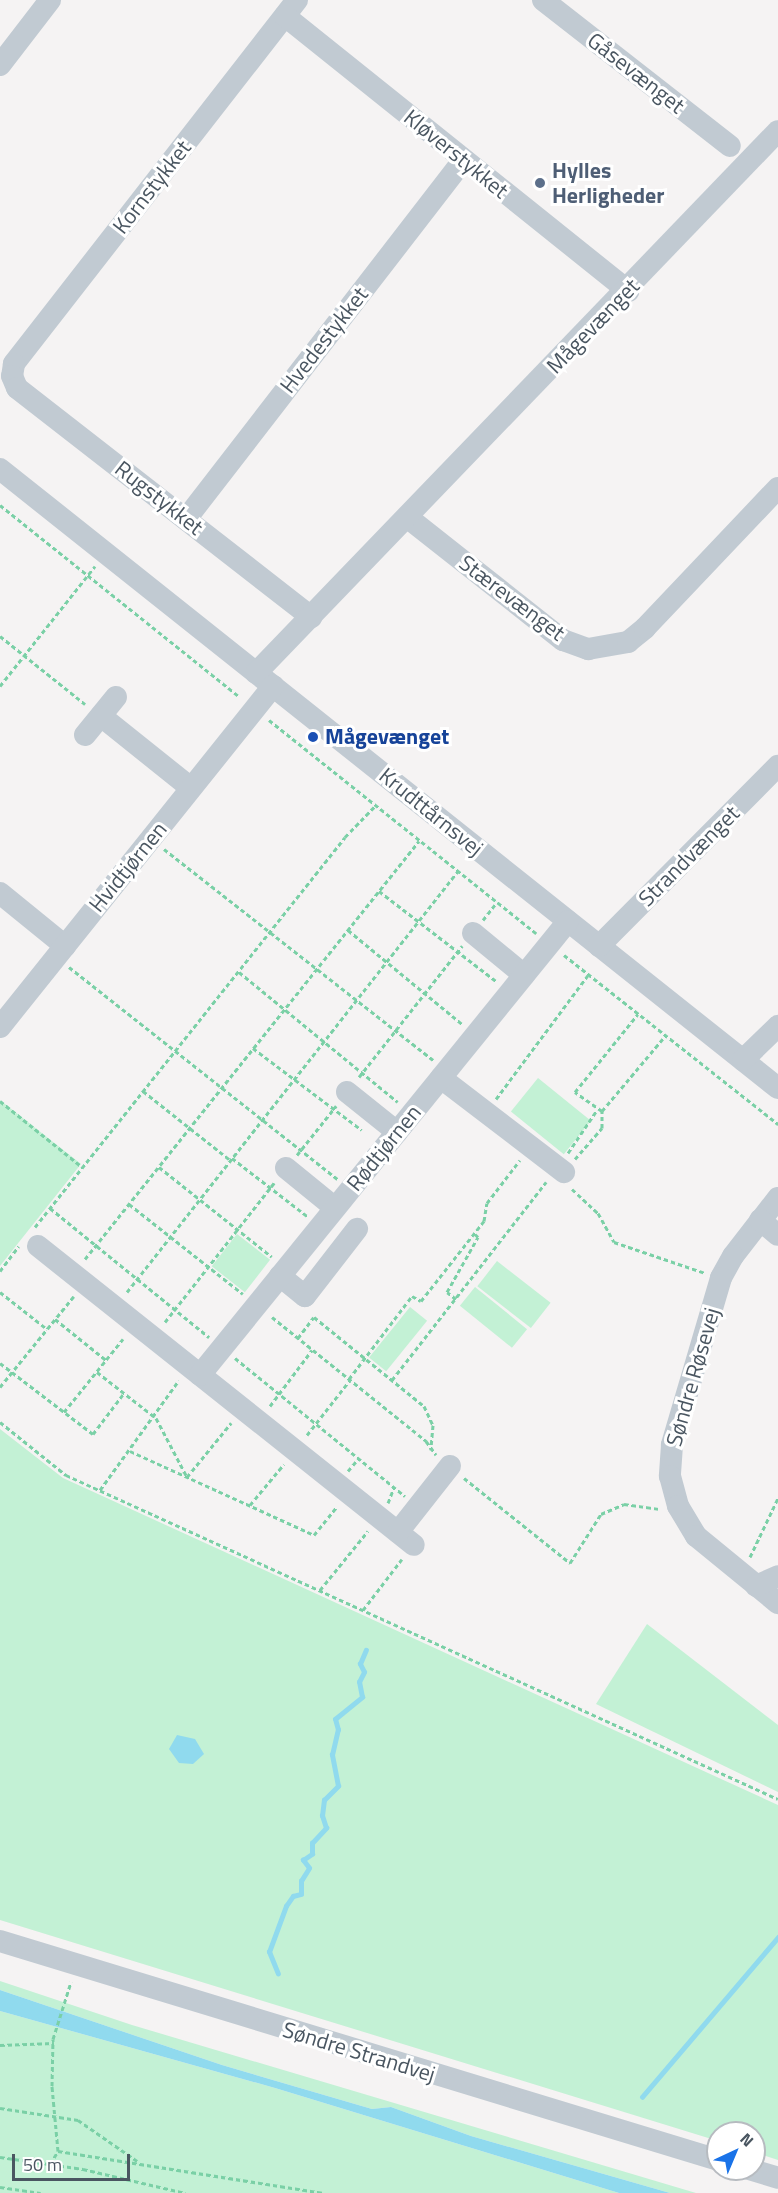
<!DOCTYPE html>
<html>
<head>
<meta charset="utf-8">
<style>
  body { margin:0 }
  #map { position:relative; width:778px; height:2193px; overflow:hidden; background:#f5f3f3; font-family:"Titillium Web",sans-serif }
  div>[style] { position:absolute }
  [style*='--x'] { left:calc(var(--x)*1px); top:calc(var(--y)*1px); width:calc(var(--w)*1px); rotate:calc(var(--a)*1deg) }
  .green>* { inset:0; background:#c3f1d5; transform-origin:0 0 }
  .water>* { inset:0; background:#90daee }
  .stream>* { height:4.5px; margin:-2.25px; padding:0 2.25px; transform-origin:2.25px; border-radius:2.25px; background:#90daee }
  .path>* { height:3px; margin-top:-1.5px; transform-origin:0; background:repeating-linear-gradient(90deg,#7ad0a6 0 4.5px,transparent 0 7.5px) }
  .minor>* { height:22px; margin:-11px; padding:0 11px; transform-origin:11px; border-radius:11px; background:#c1cad2 }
  .dots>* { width:16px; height:16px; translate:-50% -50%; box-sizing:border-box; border:3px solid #fff; border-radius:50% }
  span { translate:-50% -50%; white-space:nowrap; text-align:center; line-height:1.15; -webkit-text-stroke:6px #fff; paint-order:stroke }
  .street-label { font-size:22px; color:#4a5661 }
  .service-label { font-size:22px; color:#4e5e75; font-weight:700 }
  .left { translate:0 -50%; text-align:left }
  .transit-label { font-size:22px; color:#164399; font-weight:700 }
  .north { position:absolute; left:706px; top:2121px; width:60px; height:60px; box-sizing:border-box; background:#fff; border:2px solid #b7bbc0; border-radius:50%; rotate:44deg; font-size:16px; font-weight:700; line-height:24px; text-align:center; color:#4a5661 }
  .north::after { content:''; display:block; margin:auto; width:21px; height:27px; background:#1a73e8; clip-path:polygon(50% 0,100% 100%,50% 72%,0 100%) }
  .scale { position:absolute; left:12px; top:2154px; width:118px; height:27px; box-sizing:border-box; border:3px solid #4a5661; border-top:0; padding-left:8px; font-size:18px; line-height:21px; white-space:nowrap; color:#4a5661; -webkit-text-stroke:4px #fff; paint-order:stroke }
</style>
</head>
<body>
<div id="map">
  <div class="green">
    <div style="left:538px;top:1078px;width:68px;height:43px;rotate:39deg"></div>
    <div style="clip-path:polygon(0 1100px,81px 1164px,0 1266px)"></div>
    <div style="left:237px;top:1234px;width:42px;height:41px;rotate:38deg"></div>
    <div style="left:497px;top:1261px;width:68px;height:32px;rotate:38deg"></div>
    <div style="left:475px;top:1287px;width:67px;height:24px;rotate:39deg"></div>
    <div style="left:410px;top:1307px;width:22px;height:65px;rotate:39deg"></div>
    <div style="clip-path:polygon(0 1429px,63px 1478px,778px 1805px,778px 2160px,754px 2152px,754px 2133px,718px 2133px,718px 2141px,0 1920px)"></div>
    <div style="clip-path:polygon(647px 1624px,778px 1725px,778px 1792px,596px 1704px)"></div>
    <div style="clip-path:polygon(0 1981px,132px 2025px,696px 2193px,670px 2193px,471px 2136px,391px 2107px,372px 2109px,222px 2065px,0 1990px)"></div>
    <div style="clip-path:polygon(0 2011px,275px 2088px,619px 2193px,0 2193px)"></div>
  </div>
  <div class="water">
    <div style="clip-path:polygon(177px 1735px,195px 1739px,204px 1754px,193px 1764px,179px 1763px,169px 1749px)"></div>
    <div style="clip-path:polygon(0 1990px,222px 2065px,372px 2109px,391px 2107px,471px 2136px,670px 2193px,619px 2193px,275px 2088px,0 2011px)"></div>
  </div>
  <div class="stream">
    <div style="--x:278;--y:1974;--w:24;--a:-112"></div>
    <div style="--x:269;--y:1952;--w:49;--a:-69.7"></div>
    <div style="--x:286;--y:1906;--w:12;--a:-55"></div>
    <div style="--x:293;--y:1896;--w:8;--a:-14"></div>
    <div style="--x:301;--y:1894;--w:13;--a:-90"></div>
    <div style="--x:301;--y:1881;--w:15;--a:-58"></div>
    <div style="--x:309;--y:1868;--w:10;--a:-127"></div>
    <div style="--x:303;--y:1860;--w:11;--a:-34"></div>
    <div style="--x:312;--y:1854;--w:11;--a:-90"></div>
    <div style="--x:312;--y:1843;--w:21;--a:-47"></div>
    <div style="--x:326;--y:1828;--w:13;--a:-108"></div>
    <div style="--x:322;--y:1816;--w:16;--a:-83"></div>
    <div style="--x:324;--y:1800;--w:20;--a:-45"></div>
    <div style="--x:338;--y:1786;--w:32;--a:-101"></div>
    <div style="--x:332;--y:1755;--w:26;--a:-77"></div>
    <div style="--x:338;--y:1730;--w:11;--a:-105"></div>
    <div style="--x:335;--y:1719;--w:35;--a:-39"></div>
    <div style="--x:362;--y:1697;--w:15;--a:-101"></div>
    <div style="--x:359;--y:1682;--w:11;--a:-63"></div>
    <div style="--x:364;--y:1672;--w:9;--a:-117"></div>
    <div style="--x:360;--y:1664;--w:15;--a:-67"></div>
    <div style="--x:642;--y:2097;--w:210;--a:-49.6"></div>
  </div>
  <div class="path">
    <div style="--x:0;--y:505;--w:307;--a:38.7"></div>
    <div style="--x:0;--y:636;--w:109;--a:38.7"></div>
    <div style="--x:0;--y:686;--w:153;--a:-51.6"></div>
    <div style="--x:269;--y:720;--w:342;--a:38.6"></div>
    <div style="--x:164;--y:849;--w:342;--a:38.1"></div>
    <div style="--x:379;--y:891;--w:148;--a:37.6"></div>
    <div style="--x:483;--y:920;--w:23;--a:-52"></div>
    <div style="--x:348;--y:930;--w:148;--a:39.5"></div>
    <div style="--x:564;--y:955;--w:273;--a:38.3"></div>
    <div style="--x:69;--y:967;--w:342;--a:38.3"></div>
    <div style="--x:239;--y:972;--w:205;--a:39.3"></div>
    <div style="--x:253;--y:1048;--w:136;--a:37"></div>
    <div style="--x:359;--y:1077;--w:167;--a:-51.8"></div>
    <div style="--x:143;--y:1091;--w:111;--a:38.4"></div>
    <div style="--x:496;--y:1099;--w:154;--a:-53.4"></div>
    <div style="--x:0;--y:1101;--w:105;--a:38.8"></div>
    <div style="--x:602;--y:1111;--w:33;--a:-145"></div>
    <div style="--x:575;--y:1092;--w:100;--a:-51.1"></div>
    <div style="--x:568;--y:1153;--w:52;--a:-56"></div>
    <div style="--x:297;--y:1155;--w:63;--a:-51.5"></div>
    <div style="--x:232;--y:1158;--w:95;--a:37.7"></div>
    <div style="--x:575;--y:1159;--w:41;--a:-48.9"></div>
    <div style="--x:602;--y:1128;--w:17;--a:-90"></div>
    <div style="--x:602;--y:1111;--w:99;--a:-49.9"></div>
    <div style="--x:159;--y:1167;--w:144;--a:38.5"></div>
    <div style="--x:572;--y:1189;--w:35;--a:43"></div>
    <div style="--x:598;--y:1213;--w:33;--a:61"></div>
    <div style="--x:614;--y:1242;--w:96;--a:18.8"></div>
    <div style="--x:129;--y:1204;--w:145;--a:38.3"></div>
    <div style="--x:50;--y:1208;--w:205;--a:39.1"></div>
    <div style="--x:35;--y:1227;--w:498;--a:-51.5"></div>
    <div style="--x:345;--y:837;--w:43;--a:-45.9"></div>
    <div style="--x:85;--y:1259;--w:535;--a:-51.37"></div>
    <div style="--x:0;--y:1271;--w:31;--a:-53"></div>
    <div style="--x:0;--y:1292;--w:60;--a:38.2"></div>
    <div style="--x:127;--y:1292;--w:536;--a:-51.82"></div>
    <div style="--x:456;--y:1299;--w:11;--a:-142"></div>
    <div style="--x:447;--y:1292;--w:63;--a:-60.6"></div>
    <div style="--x:478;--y:1237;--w:6;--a:-135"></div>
    <div style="--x:272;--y:1317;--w:198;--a:38.8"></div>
    <div style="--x:426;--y:1441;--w:17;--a:54"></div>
    <div style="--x:55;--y:1319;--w:65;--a:38.8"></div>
    <div style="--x:165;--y:1322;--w:177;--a:-51.9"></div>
    <div style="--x:298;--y:1338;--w:26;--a:-53"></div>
    <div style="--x:314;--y:1317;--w:141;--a:39"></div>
    <div style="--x:424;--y:1406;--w:21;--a:65"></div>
    <div style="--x:433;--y:1425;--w:25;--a:95"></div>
    <div style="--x:235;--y:1358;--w:219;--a:39.1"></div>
    <div style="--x:0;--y:1363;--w:117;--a:37.4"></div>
    <div style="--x:93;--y:1434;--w:51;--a:-52.9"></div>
    <div style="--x:97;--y:1372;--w:75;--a:37.9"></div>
    <div style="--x:156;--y:1418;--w:67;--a:62.3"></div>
    <div style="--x:187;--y:1477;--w:70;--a:-50.8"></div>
    <div style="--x:349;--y:1379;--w:104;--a:-52.8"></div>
    <div style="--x:412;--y:1296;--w:10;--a:29"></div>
    <div style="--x:421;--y:1301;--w:102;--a:-51.8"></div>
    <div style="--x:484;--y:1221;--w:18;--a:-81"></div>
    <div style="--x:487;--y:1203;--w:54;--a:-52.5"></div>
    <div style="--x:392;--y:1380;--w:251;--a:-52.1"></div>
    <div style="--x:0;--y:1387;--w:117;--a:-50.9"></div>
    <div style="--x:270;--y:1406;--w:70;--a:-53.1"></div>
    <div style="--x:64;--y:1412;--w:94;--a:-51.1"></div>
    <div style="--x:0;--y:1422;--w:85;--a:38.8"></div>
    <div style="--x:66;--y:1475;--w:782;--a:24.47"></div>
    <div style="--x:307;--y:1435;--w:70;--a:-52"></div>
    <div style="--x:130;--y:1451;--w:202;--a:24.5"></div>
    <div style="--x:314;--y:1535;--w:35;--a:-51"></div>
    <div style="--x:348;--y:1471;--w:17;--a:-50"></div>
    <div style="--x:464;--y:1478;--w:136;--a:38.7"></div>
    <div style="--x:570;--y:1563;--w:58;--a:-57.7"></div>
    <div style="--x:601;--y:1514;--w:25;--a:-23"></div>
    <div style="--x:624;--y:1504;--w:35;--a:8"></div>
    <div style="--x:100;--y:1490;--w:135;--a:-54.3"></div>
    <div style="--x:388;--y:1503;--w:17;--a:-69"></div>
    <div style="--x:250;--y:1505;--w:53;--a:-50.3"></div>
    <div style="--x:750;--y:1557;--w:65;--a:-64.6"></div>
    <div style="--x:320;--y:1590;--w:76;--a:-50.9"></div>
    <div style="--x:363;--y:1610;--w:64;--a:-52.6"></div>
    <div style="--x:0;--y:2045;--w:54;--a:-2.1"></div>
    <div style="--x:0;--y:2108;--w:79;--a:8.7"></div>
    <div style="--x:78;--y:2120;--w:72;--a:34.8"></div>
    <div style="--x:58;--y:2151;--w:269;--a:9"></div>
    <div style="--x:0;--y:2157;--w:84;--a:8.2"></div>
    <div style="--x:83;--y:2169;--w:105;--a:13.2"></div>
    <div style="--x:50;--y:2164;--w:15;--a:-58"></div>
    <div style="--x:58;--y:2151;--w:65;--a:-95.3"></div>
    <div style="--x:52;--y:2086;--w:47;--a:-88.8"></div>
    <div style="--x:53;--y:2039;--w:60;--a:-72.5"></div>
    <div style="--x:0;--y:2187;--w:41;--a:8.3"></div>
  </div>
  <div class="minor">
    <div style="--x:297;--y:0;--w:461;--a:127.9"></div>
    <div style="--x:14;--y:364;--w:12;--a:99"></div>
    <div style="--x:12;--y:376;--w:13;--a:67"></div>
    <div style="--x:17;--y:388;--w:373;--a:37.9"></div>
    <div style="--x:543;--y:0;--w:237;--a:38"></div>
    <div style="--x:285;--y:16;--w:440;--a:38.7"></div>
    <div style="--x:0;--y:65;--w:82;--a:-52.4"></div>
    <div style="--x:0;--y:469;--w:994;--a:38.51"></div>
    <div style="--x:407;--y:517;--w:199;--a:38.3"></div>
    <div style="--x:563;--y:640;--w:27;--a:20"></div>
    <div style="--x:588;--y:649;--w:41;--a:-9.9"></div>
    <div style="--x:628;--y:642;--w:22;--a:-39"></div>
    <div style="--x:645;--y:628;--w:193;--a:-46.5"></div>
    <div style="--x:186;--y:519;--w:453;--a:-52.3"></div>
    <div style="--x:256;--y:673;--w:752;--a:-46.08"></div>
    <div style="--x:101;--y:716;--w:115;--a:38.7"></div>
    <div style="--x:85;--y:735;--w:49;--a:-50.8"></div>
    <div style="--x:0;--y:893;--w:84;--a:39.2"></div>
    <div style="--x:473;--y:933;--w:66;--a:39.5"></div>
    <div style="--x:599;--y:946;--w:254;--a:-45.2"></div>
    <div style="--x:0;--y:1027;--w:437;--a:-51.3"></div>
    <div style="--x:743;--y:1060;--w:49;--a:-44.2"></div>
    <div style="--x:441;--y:1078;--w:155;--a:37.4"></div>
    <div style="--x:347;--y:1092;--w:64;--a:38.7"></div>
    <div style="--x:286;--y:1168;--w:63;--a:39.2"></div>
    <div style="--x:778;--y:1198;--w:73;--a:127.8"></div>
    <div style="--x:733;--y:1256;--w:25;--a:119"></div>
    <div style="--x:721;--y:1278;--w:174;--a:106.4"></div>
    <div style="--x:672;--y:1445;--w:31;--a:94"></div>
    <div style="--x:670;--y:1476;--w:31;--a:75"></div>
    <div style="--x:678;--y:1506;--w:35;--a:59"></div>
    <div style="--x:696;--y:1536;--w:106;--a:39.3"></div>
    <div style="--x:760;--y:1220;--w:23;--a:40"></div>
    <div style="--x:38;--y:1246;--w:480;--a:38.5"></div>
    <div style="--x:280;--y:1276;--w:32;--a:39"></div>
    <div style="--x:305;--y:1296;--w:85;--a:-52.2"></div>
    <div style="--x:200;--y:1375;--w:584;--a:-50.97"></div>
    <div style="--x:398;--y:1532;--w:84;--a:-51.8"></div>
    <div style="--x:756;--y:1586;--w:24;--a:-24"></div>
    <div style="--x:0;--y:1941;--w:751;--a:16.96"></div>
    <div style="--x:749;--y:2169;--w:30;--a:17"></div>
  </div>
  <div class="dots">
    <div style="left:540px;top:183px;background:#5c6f8a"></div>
    <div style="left:313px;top:737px;background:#1a4fb4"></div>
  </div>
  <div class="street-label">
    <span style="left:636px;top:73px;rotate:38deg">Gåsevænget</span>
    <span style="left:456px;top:154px;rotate:39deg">Kløverstykket</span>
    <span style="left:152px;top:187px;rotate:-52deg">Kornstykket</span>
    <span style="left:593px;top:326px;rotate:-46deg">Mågevænget</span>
    <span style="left:324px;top:340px;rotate:-52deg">Hvedestykket</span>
    <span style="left:159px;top:498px;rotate:38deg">Rugstykket</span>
    <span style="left:512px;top:598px;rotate:37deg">Stærevænget</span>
    <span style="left:431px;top:812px;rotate:39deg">Krudttårnsvej</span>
    <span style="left:689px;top:856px;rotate:-45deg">Strandvænget</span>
    <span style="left:128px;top:867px;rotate:-51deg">Hvidtjørnen</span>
    <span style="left:384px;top:1148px;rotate:-51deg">Rødtjørnen</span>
    <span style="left:693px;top:1377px;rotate:-74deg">Søndre Røsevej</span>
    <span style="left:359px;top:2052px;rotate:17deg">Søndre Strandvej</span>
  </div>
  <div class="service-label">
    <span class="left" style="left:552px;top:183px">Hylles<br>Herligheder</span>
  </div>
  <div class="transit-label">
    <span class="left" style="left:325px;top:737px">Mågevænget</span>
  </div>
  <div class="north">N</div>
  <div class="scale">50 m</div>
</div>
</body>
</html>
